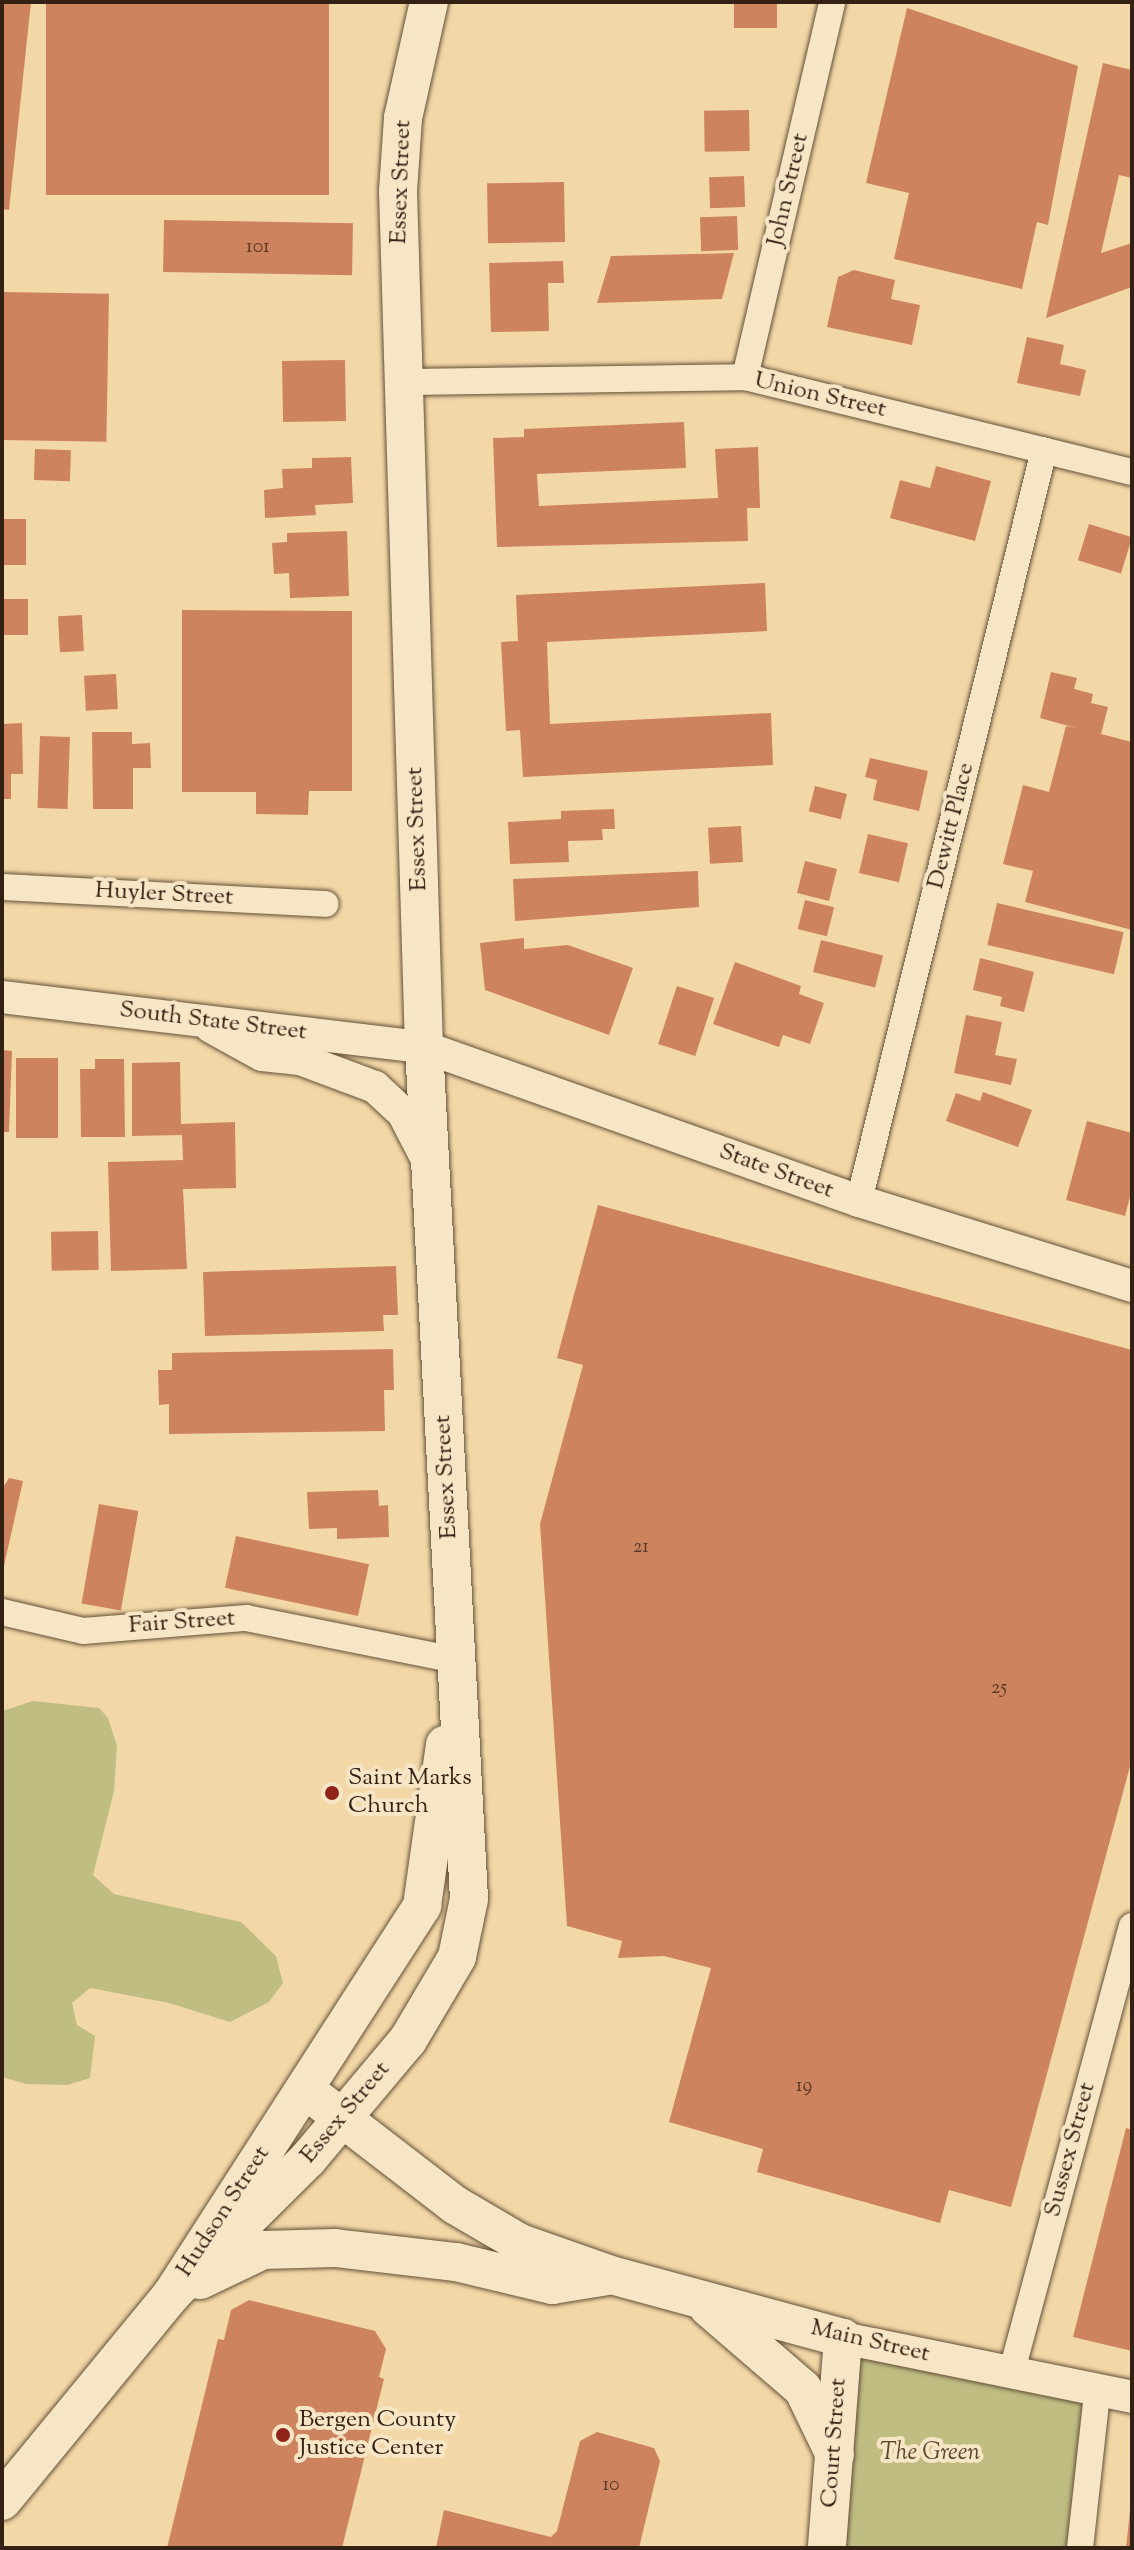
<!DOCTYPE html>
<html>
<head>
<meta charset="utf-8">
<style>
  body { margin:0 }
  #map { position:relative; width:1134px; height:2550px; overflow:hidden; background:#f3d8a7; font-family:"Sorts Mill Goudy",serif }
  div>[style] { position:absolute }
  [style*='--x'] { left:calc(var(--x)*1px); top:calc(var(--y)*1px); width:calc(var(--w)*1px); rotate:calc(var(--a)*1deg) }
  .green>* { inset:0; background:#c0bd83 }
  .building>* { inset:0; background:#ce835f; transform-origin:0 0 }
  .roads { filter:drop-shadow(0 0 2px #635039) drop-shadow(0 0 2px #635039) }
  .minor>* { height:26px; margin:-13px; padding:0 13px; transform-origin:13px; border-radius:13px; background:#f7e6c6 }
  .tertiary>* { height:32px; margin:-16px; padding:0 16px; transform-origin:16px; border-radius:16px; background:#f7e6c6 }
  .secondary>* { height:38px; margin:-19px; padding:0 19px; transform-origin:19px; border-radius:19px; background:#f7e6c6 }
  .dots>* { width:22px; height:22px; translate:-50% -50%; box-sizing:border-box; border:4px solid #f7e6c6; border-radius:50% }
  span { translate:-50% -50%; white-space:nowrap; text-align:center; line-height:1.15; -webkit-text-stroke:8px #f7e6c6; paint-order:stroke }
  .number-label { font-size:20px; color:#5a3a27 }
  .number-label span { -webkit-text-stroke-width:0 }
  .street-label { font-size:24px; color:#332214 }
  .poi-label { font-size:24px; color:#332214 }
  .left { translate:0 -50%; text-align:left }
  .park-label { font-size:24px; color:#564930; font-style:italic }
  .frame { position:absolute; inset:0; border:4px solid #332214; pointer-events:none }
</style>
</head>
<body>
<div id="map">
  <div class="green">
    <div style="clip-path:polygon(33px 1701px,99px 1708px,108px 1718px,117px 1746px,114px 1791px,93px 1875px,114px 1894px,241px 1922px,276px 1956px,283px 1983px,269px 2002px,230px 2022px,169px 2003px,90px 1988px,72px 2003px,77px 2025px,95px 2036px,90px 2078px,67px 2085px,26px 2084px,2px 2077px,2px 1711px)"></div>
    <div style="clip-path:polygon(843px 2338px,1097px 2393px,1080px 2548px,827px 2548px)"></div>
  </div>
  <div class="building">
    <div style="clip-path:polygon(2px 2px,31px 2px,9px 210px,2px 209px)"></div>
    <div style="left:46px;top:2px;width:283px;height:193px"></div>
    <div style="left:734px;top:2px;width:43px;height:26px"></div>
    <div style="clip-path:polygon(907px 8px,1078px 66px,1048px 225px,1037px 222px,1022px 289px,894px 259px,909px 193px,866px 183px)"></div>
    <div style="clip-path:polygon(1103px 63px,1132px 70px,1132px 178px,1119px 175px,1101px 253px,1132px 243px,1132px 287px,1046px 318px)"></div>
    <div style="left:749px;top:110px;width:41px;height:45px;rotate:89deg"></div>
    <div style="left:744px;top:176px;width:31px;height:35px;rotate:88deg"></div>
    <div style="left:564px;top:182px;width:60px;height:77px;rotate:89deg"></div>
    <div style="left:737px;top:216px;width:34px;height:37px;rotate:88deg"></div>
    <div style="left:164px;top:220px;width:189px;height:52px;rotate:1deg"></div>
    <div style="clip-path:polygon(734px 253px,722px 299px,597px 303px,611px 256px)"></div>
    <div style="clip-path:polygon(563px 261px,564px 283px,548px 283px,549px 331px,491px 332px,489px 263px)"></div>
    <div style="clip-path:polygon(854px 270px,895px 280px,891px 299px,920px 305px,912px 345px,827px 327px,838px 277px)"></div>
    <div style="left:2px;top:292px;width:107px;height:148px;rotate:1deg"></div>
    <div style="clip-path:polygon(1027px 337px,1064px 345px,1060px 364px,1086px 370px,1080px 396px,1017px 383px)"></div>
    <div style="left:345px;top:360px;width:61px;height:63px;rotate:89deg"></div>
    <div style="clip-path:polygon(684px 422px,686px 468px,537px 474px,539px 506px,718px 498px,715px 449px,758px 447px,760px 508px,747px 508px,748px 541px,497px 547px,493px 438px,524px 437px,524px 429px)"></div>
    <div style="left:35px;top:449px;width:36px;height:31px;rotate:2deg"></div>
    <div style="clip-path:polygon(351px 457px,353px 503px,315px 505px,316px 515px,265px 518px,264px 490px,283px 488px,282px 469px,312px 468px,312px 458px)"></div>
    <div style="clip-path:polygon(936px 466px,991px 481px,975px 541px,890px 518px,900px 480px,930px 488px)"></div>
    <div style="left:2px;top:519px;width:24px;height:46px"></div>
    <div style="left:1089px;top:524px;width:45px;height:38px;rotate:17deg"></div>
    <div style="clip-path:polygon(347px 531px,349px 596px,290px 598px,289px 573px,274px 574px,272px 543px,287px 542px,287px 533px)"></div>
    <div style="clip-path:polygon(765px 583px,767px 631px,547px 642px,550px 724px,771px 713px,773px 765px,523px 777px,520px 730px,506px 731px,501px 642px,518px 641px,516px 595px)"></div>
    <div style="left:2px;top:599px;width:26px;height:36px"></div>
    <div style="clip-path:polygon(182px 610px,352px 611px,352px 791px,309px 791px,308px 815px,256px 814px,256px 792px,182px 792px)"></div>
    <div style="left:82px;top:615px;width:36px;height:24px;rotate:87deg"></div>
    <div style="clip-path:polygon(1051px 672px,1077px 678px,1074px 689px,1093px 694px,1091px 703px,1108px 707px,1101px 734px,1132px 742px,1132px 930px,1025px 902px,1033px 871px,1003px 864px,1023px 785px,1049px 792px,1066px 726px,1076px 728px,1040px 718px)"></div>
    <div style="left:116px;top:674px;width:35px;height:32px;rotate:87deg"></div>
    <div style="clip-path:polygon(22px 723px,23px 774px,11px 774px,11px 799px,2px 799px,2px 724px)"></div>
    <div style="clip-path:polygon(92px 732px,132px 732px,132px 744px,150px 743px,151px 768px,133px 768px,133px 809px,93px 809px)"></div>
    <div style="left:40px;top:736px;width:30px;height:72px;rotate:2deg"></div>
    <div style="clip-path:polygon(870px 758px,928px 771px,919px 811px,873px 800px,877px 780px,865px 777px)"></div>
    <div style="left:815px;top:786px;width:33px;height:26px;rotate:14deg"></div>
    <div style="clip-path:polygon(614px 809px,615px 829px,602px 829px,603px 840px,568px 841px,569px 862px,510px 864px,508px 822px,561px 819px,561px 811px)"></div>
    <div style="left:741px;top:826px;width:36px;height:33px;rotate:87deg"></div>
    <div style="left:868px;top:834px;width:41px;height:40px;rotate:13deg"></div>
    <div style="left:805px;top:861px;width:33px;height:33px;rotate:14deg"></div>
    <div style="clip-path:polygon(698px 871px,699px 907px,515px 921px,513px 879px)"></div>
    <div style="left:805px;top:900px;width:30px;height:30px;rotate:14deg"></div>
    <div style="left:997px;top:903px;width:130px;height:43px;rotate:13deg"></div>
    <div style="clip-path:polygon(524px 938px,524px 949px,568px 945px,633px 968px,609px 1035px,485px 990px,480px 943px)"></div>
    <div style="left:821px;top:940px;width:64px;height:33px;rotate:14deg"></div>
    <div style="clip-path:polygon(980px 958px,1034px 972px,1024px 1012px,1000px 1006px,1002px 997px,973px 990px)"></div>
    <div style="clip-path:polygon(735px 962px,801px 986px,799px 994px,824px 1003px,810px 1044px,783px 1035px,779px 1047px,713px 1024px)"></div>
    <div style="left:677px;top:986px;width:39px;height:61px;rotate:18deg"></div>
    <div style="clip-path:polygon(966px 1015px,1002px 1022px,995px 1055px,1017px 1059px,1011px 1085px,954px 1073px)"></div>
    <div style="clip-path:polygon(2px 1050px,12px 1051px,9px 1132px,2px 1132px)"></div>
    <div style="left:16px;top:1058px;width:42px;height:80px"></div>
    <div style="clip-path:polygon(95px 1059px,124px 1059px,125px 1137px,81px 1137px,80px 1069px,95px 1069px)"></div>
    <div style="clip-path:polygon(180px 1062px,181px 1124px,235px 1122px,236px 1188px,183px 1189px,187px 1269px,111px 1271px,108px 1162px,183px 1160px,182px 1135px,132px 1136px,132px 1063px)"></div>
    <div style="clip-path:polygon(983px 1092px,1032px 1110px,1018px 1147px,946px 1121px,956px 1093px,980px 1101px)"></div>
    <div style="clip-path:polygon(1087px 1121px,1132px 1133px,1132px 1189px,1125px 1216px,1066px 1200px)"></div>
    <div style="clip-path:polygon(598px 1205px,1132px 1350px,1132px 1759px,1011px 2207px,949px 2190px,940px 2223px,757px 2172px,763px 2149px,669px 2122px,711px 1968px,664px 1956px,618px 1958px,622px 1941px,567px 1926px,540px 1524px,583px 1365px,557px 1358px)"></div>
    <div style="left:98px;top:1231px;width:39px;height:47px;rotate:89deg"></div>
    <div style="clip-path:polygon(396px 1266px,398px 1315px,383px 1315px,384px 1331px,205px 1336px,203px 1272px)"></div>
    <div style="clip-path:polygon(393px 1349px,394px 1390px,384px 1390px,385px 1431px,169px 1434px,169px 1404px,159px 1405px,158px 1370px,172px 1370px,172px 1353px)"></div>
    <div style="clip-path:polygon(9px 1478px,23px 1481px,3px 1570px,2px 1489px)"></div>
    <div style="clip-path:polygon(378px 1490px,379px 1506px,388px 1505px,389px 1537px,337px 1539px,337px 1528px,309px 1529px,307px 1492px)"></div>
    <div style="left:99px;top:1504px;width:40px;height:101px;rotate:10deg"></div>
    <div style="left:236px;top:1536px;width:136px;height:53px;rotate:12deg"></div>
    <div style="clip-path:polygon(1126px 2128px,1132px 2130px,1132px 2351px,1073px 2337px)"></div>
    <div style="clip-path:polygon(249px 2300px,375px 2331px,386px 2349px,379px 2377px,384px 2379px,342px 2548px,167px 2548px,218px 2339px,224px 2340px,231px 2310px)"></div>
    <div style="clip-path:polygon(597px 2432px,654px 2448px,660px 2461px,639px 2548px,436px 2548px,444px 2510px,551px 2537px,557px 2531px,580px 2441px)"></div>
    <div style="clip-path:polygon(1130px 2511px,1132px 2548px,1126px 2548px)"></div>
  </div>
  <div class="roads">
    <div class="minor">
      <div style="--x:745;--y:377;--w:385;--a:-76.9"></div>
      <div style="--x:404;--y:382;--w:341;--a:-0.8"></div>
      <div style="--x:745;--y:377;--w:398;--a:13.8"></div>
      <div style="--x:2;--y:887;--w:324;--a:3"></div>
      <div style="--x:859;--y:1201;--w:773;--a:-76.16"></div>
      <div style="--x:2;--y:1612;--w:83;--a:13.2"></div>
      <div style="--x:83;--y:1631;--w:164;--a:-4.6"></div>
      <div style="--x:246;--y:1618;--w:215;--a:11.3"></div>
      <div style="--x:1011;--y:2374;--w:464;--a:-74.9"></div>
      <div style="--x:1080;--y:2548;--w:156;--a:-83.7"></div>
    </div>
    <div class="tertiary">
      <div style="--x:2;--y:997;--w:425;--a:6.8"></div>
      <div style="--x:424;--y:1047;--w:461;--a:19.5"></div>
      <div style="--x:859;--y:1201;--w:286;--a:17.3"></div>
      <div style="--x:211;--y:1027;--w:58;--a:28.8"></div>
      <div style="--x:262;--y:1055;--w:38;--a:6"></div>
      <div style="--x:300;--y:1059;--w:80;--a:20.5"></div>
      <div style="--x:375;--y:1087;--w:38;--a:43"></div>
      <div style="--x:403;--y:1113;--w:59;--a:62.6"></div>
      <div style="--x:843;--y:2338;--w:295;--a:11.5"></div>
    </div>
    <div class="secondary">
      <div style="--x:320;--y:2101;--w:170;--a:37.6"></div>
      <div style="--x:455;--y:2205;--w:75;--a:30.3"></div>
      <div style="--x:520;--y:2243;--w:96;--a:19.4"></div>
      <div style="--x:611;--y:2275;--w:240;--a:15.2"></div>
      <div style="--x:843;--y:2338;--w:211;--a:94.4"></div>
      <div style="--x:200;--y:2280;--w:70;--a:-25.5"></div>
      <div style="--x:263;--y:2250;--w:72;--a:-1.6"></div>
      <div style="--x:335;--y:2248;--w:122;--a:6.6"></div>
      <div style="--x:456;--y:2262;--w:99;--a:13.5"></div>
      <div style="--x:552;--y:2285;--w:56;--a:-9.3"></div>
      <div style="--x:172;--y:2294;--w:192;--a:-44.8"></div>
      <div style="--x:308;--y:2159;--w:155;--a:-50"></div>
      <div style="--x:408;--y:2040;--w:96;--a:-59.4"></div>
      <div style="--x:457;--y:1957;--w:59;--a:-78.3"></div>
      <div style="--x:469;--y:1899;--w:853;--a:-93.02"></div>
      <div style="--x:424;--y:1047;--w:856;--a:-91.74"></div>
      <div style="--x:398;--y:191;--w:73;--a:-86.1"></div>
      <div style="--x:403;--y:118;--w:119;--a:-77.4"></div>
      <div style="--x:708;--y:2307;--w:125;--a:40.8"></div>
      <div style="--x:803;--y:2389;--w:73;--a:64.1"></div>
      <div style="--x:2;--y:2501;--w:268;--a:-50.6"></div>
      <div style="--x:172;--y:2294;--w:462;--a:-57.2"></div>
      <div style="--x:422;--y:1906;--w:163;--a:-81.9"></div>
    </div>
  </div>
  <div class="dots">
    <div style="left:332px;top:1793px;background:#8f2418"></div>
    <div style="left:283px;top:2435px;background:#8f2418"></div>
  </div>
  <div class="number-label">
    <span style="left:258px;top:247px">101</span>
    <span style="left:641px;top:1547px">21</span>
    <span style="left:999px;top:1688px">25</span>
    <span style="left:804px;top:2086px">19</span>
    <span style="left:611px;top:2485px">10</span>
  </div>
  <div class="street-label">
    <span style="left:402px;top:182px;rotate:-88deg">Essex Street</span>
    <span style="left:789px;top:190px;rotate:-77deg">John Street</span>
    <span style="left:820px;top:396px;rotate:13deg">Union Street</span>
    <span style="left:952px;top:826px;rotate:-76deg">Dewitt Place</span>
    <span style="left:418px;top:829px;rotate:-92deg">Essex Street</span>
    <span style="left:164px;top:895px;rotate:3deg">Huyler Street</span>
    <span style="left:213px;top:1022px;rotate:7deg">South State Street</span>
    <span style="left:776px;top:1172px;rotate:20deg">State Street</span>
    <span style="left:447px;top:1477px;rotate:-93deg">Essex Street</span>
    <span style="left:182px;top:1623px;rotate:-4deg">Fair Street</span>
    <span style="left:346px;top:2113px;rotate:-50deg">Essex Street</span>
    <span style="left:1071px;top:2150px;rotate:-75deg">Sussex Street</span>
    <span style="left:224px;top:2212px;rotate:-57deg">Hudson Street</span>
    <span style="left:870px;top:2342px;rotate:13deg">Main Street</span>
    <span style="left:835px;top:2443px;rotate:-86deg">Court Street</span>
  </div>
  <div class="poi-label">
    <span class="left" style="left:348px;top:1793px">Saint Marks<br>Church</span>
    <span class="left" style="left:299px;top:2435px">Bergen County<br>Justice Center</span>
  </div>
  <div class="park-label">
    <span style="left:930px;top:2454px">The Green</span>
  </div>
  <div class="frame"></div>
</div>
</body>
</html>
